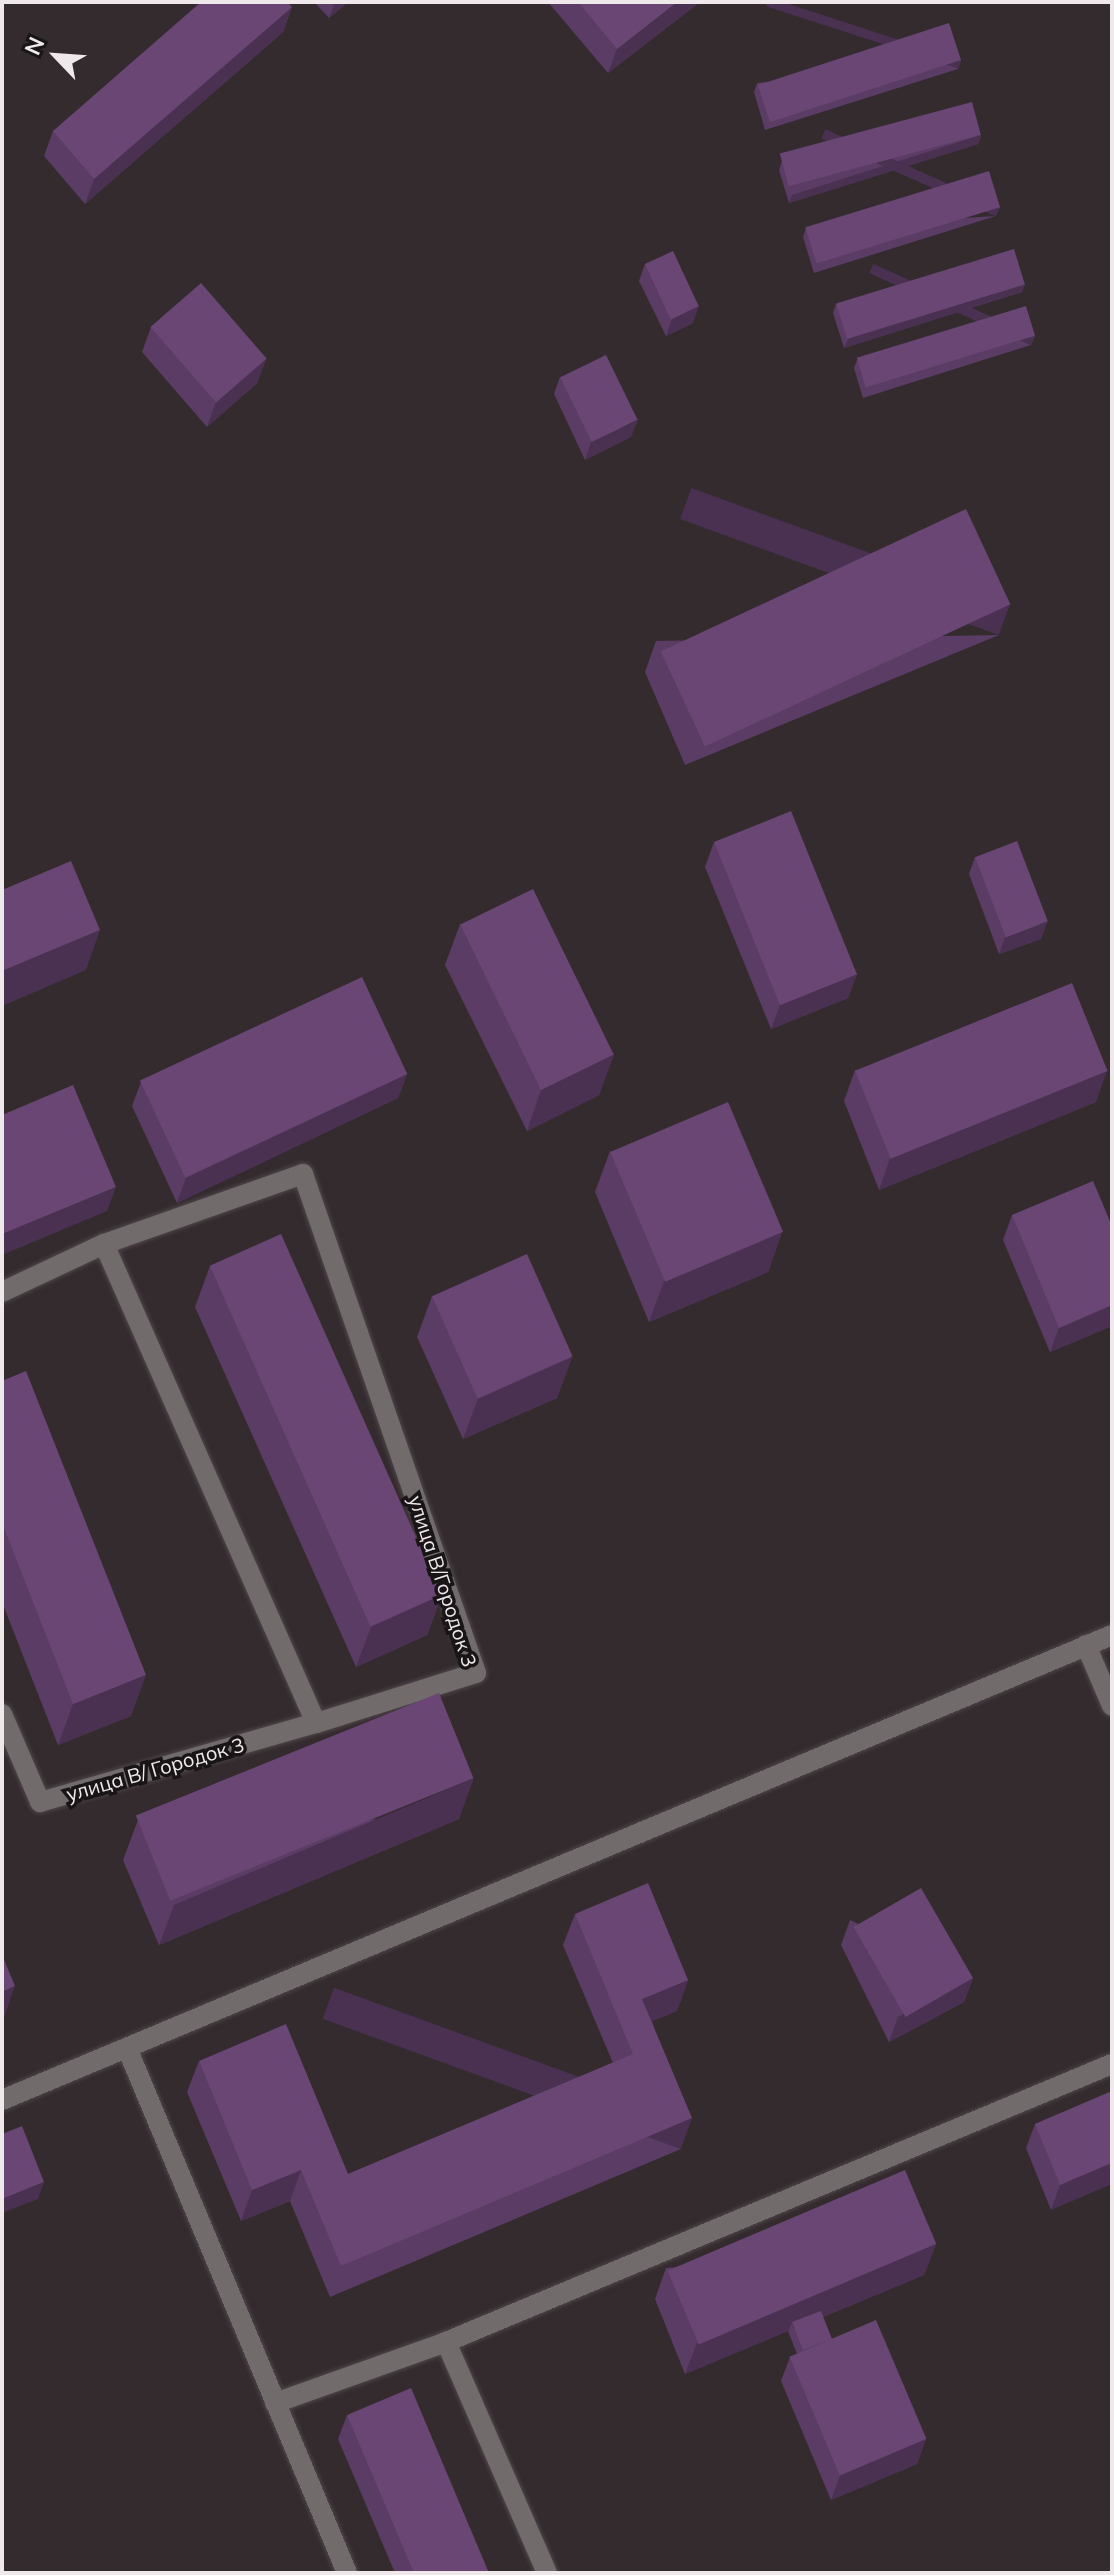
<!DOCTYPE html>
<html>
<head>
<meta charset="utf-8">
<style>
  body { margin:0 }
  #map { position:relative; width:1114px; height:2575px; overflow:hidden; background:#342b2f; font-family:Mulish,sans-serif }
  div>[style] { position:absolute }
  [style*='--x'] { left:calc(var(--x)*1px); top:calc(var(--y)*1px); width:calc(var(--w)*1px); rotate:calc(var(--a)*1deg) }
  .roads { filter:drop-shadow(0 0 2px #4e4649) drop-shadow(0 0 2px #4e4649) }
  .minor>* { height:20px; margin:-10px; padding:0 10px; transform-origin:10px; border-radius:10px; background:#716b6b }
  .wall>* { inset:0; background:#5a3c64 }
  .shaded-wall>* { inset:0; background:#4a3151; transform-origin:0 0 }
  .building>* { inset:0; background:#694674; transform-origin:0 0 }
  span { translate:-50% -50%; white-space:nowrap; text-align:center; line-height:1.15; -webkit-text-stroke:7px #191517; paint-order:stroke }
  .street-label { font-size:20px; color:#efe9ec }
  .frame { position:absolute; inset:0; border:4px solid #efe9ec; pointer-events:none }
  .north { position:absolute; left:16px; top:16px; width:80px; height:80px; -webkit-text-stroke:6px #191517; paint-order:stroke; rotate:295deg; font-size:22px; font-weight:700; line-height:32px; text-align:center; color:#efe9ec }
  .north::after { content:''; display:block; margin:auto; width:28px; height:36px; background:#efe9ec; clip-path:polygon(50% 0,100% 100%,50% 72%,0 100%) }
</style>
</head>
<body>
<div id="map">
  <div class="roads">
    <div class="minor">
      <div style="--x:2;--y:1292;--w:113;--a:-25.2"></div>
      <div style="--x:104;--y:1244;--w:211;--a:-19.4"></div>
      <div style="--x:303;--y:1174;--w:528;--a:70.88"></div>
      <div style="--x:476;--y:1673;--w:168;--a:162.6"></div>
      <div style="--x:316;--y:1723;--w:524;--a:-113.87"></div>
      <div style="--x:1086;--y:1645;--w:66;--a:66.9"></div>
      <div style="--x:2;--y:1714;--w:96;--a:66.6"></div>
      <div style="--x:40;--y:1802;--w:287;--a:-16"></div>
      <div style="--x:127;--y:2048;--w:569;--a:67.26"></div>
      <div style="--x:2;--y:2100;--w:1203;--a:-22.73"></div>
      <div style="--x:446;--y:2342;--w:252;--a:66.4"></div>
      <div style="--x:275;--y:2403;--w:182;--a:-19.6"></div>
      <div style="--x:446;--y:2342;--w:722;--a:-22.66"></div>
    </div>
  </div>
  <div class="wall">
    <div style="clip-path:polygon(314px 2px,348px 2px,329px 18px)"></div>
    <div style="clip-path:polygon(548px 2px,700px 2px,608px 73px)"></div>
    <div style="clip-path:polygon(292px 7px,283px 32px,85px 204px,44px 156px,53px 131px)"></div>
    <div style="clip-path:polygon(961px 60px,958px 69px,765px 130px,754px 92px,757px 83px)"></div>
    <div style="clip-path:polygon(981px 135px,978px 144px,789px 203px,779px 170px,782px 161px)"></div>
    <div style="clip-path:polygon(996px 216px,814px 273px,803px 237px,806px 228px)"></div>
    <div style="clip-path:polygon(645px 264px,693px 323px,666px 336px,639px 281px)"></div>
    <div style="clip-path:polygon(1025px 284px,1022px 292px,844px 348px,833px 313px,836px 304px)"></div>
    <div style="clip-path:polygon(151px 327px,266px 359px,257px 383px,207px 427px,142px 352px)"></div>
    <div style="clip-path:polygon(1035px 336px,1031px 345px,863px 398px,854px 368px,857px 360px)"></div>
    <div style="clip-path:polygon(560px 377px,631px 437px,585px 460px,554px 394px)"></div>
    <div style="clip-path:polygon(999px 635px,685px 765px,645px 672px,656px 641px)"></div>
    <div style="clip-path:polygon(714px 842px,857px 974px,848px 998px,771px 1029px,705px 867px)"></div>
    <div style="clip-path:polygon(975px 857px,1041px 939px,999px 954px,969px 874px)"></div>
    <div style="clip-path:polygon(460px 924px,614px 1054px,599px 1095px,527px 1131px,445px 965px)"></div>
    <div style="clip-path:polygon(855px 1070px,1096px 1102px,879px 1190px,844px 1101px)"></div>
    <div style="clip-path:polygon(407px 1074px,398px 1098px,177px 1203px,132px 1106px,141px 1082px)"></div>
    <div style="clip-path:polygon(610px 1151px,782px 1232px,768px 1272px,649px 1322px,595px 1192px)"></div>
    <div style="clip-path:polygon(1012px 1215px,1112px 1226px,1112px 1326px,1050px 1352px,1003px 1240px)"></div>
    <div style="clip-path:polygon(210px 1266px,442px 1595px,427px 1635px,356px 1667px,195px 1307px)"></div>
    <div style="clip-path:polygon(432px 1296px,572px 1357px,557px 1398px,463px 1439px,417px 1337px)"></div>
    <div style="clip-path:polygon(2px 1381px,131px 1716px,58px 1745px,2px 1602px)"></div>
    <div style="clip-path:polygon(459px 1819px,159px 1945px,123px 1860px,138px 1820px)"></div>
    <div style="clip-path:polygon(575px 1914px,688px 1980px,677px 2011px,652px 2021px,681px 2149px,330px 2297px,290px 2201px,241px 2221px,187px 2092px,199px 2061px,348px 2174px,613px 2063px,563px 1945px)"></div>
    <div style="clip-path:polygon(850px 1920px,973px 1978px,964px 2002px,889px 2042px,841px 1945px)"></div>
    <div style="clip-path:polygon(1112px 2091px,1051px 2210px,1026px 2148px,1035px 2124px)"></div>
    <div style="clip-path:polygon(936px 2244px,924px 2275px,823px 2317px,832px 2339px,926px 2439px,917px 2464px,831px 2500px,781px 2381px,790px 2357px,797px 2354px,788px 2331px,685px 2374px,655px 2299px,666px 2268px)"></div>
    <div style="clip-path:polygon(347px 2415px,489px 2573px,395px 2573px,338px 2439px)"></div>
  </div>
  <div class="shaded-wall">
    <div style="clip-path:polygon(335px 2px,348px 2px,329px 18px)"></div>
    <div style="clip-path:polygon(677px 2px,700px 2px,608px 73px,617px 49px)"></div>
    <div style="clip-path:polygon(292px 7px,283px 32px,85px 204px,94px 179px)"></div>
    <div style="left:961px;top:60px;width:9px;height:202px;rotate:108deg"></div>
    <div style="clip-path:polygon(981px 135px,978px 144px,789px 203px,792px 195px)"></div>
    <div style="left:1000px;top:207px;width:10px;height:191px;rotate:114deg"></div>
    <div style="clip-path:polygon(1025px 284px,1022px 292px,844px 348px,848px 339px)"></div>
    <div style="clip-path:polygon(699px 306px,693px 323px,666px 336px,672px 319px)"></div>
    <div style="left:1035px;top:336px;width:10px;height:177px;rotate:114deg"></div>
    <div style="clip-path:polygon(266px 359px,257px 383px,207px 427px,216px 402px)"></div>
    <div style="clip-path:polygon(638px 420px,631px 437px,585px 460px,591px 442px)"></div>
    <div style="left:1010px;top:604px;width:33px;height:339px;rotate:110deg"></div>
    <div style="clip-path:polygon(1048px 921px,1041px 939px,999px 954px,1005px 937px)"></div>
    <div style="clip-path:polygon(100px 930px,86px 970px,2px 1006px,2px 971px)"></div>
    <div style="clip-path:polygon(857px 974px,848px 998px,771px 1029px,780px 1005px)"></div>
    <div style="clip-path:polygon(614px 1054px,599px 1095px,527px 1131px,541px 1090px)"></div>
    <div style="clip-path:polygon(1107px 1071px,1096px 1102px,879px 1190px,890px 1158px)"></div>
    <div style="clip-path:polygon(407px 1074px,398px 1098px,177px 1203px,186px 1178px)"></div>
    <div style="clip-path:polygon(116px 1187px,107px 1211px,2px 1255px,2px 1234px)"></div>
    <div style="clip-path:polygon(782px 1232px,768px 1272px,649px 1322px,664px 1281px)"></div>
    <div style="clip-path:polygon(1112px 1305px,1112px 1326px,1050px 1352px,1059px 1328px)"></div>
    <div style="clip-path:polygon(572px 1357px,557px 1398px,463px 1439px,478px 1399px)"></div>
    <div style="clip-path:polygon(442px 1595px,427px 1635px,356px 1667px,371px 1627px)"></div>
    <div style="clip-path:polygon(146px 1675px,131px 1716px,58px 1745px,73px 1704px)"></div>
    <div style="clip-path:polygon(474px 1778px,459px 1819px,159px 1945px,174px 1905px)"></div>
    <div style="clip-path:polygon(973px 1978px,964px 2002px,889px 2042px,898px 2017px)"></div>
    <div style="clip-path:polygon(688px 1980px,677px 2011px,631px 2030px,642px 1999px)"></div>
    <div style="clip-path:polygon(15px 1986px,2px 2023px,2px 1992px)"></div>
    <div style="left:692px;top:2118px;width:33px;height:381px;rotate:110deg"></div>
    <div style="clip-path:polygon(1112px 2163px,1112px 2184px,1051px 2210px,1060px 2185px)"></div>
    <div style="clip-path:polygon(301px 2170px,290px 2201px,241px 2221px,252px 2190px)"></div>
    <div style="clip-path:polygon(44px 2182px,38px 2199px,2px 2213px,2px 2199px)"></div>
    <div style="clip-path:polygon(936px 2244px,924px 2275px,794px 2329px,792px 2323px,788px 2331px,685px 2374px,697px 2343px)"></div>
    <div style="clip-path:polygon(926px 2439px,917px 2464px,831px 2500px,840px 2475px)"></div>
  </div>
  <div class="building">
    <div style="clip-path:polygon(201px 2px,287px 2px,292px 7px,94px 179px,53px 131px)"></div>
    <div style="clip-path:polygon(578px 2px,677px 2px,617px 49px)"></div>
    <div style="left:949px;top:23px;width:39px;height:201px;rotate:72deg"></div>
    <div style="left:972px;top:102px;width:34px;height:199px;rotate:75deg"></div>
    <div style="left:989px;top:171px;width:38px;height:192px;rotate:73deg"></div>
    <div style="left:1014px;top:249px;width:37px;height:186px;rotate:73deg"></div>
    <div style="left:673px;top:251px;width:61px;height:31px;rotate:65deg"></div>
    <div style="left:201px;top:283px;width:100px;height:67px;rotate:49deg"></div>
    <div style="left:1026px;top:306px;width:31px;height:177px;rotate:73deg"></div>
    <div style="left:606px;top:355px;width:72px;height:51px;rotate:64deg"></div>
    <div style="left:966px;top:509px;width:105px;height:337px;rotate:65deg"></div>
    <div style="left:791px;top:811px;width:176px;height:83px;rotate:68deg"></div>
    <div style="left:1017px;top:841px;width:86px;height:45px;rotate:69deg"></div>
    <div style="clip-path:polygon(71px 861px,100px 930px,2px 971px,2px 890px)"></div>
    <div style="left:533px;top:889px;width:184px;height:81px;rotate:64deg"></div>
    <div style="left:362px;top:977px;width:107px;height:245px;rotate:65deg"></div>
    <div style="left:1072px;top:983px;width:95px;height:234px;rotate:68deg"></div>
    <div style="clip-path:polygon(73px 1085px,116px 1187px,2px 1234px,2px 1115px)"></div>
    <div style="left:728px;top:1102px;width:141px;height:128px;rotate:67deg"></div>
    <div style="clip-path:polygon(1093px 1181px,1112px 1226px,1112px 1305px,1059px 1328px,1012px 1215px)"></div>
    <div style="left:281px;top:1234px;width:395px;height:78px;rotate:66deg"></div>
    <div style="left:527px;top:1254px;width:112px;height:104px;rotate:66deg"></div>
    <div style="clip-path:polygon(26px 1371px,146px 1675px,73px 1704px,2px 1523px,2px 1381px)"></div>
    <div style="left:439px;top:1693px;width:92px;height:327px;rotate:68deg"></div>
    <div style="clip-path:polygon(648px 1883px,688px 1980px,642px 1999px,692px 2118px,341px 2266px,301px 2170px,252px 2190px,199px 2061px,286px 2024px,348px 2174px,633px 2054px,575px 1914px)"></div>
    <div style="left:921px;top:1888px;width:104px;height:78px;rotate:60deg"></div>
    <div style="clip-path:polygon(2px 1955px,15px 1986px,2px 1992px)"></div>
    <div style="clip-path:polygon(1112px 2091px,1112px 2163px,1060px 2185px,1035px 2124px)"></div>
    <div style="clip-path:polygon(22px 2126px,44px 2182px,2px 2199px,2px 2134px)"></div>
    <div style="left:905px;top:2170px;width:80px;height:258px;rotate:67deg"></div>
    <div style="left:821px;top:2311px;width:30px;height:31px;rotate:69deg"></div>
    <div style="left:876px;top:2320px;width:129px;height:94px;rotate:67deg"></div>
    <div style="clip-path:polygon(411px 2388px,489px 2573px,414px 2573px,347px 2415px)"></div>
  </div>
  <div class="street-label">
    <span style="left:443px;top:1581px;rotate:72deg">улица В/Городок 3</span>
    <span style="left:155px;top:1769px;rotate:-16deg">улица В/ Городок 3</span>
  </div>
  <div class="frame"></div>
  <div class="north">N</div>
</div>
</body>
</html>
